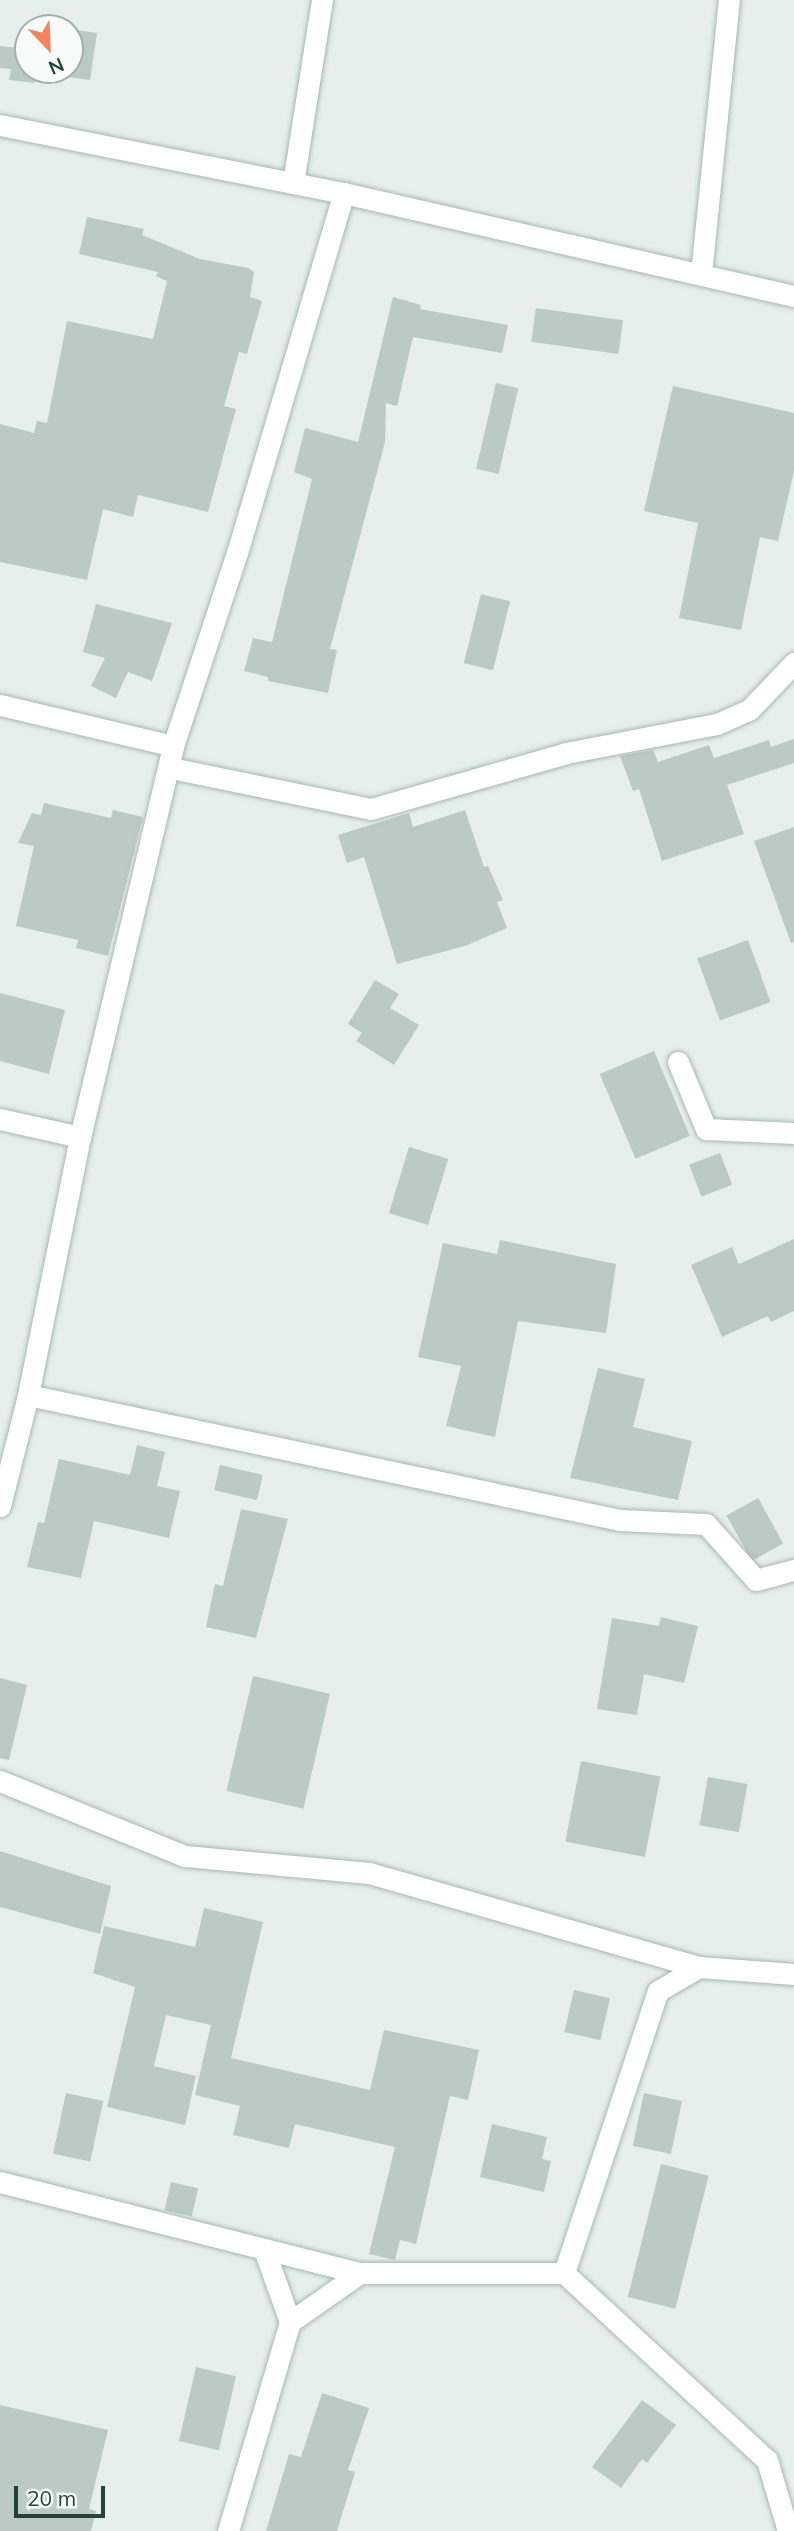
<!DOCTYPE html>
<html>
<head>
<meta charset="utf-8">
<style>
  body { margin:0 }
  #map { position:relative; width:794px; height:2531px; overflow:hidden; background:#e6efeb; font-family:Mulish,sans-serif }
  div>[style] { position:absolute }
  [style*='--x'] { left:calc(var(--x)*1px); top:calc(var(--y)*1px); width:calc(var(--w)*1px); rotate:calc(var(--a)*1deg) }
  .building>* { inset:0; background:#bbcac4; transform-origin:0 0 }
  .roads { filter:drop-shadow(0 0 2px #a8b8b2) drop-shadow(0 0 2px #a8b8b2) }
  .minor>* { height:21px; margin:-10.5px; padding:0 10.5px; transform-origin:10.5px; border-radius:10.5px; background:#fff }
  span { translate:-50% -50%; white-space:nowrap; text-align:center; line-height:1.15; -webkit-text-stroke:5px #f7fbf9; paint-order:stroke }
  .north { position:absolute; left:14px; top:14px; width:70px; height:70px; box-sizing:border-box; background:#f7fbf9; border:2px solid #a3b1ad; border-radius:50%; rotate:157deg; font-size:19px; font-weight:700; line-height:28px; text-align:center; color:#24423a }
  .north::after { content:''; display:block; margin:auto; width:24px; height:32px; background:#f4845f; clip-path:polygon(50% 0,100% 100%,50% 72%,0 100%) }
  .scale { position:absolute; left:14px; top:2486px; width:91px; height:32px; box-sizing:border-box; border:4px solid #24423a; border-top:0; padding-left:9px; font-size:21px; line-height:24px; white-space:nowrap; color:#24423a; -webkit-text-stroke:5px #f7fbf9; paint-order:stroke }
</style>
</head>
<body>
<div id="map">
  <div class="building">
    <div style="clip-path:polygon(70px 29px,97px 33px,90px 80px,36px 73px,35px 83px,9px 80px,11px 69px,0 68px,0 46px,28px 49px,28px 70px,70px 70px)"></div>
    <div style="clip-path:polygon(87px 217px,144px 229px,142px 235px,200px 259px,248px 268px,254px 272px,250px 297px,262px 301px,247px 354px,239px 352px,224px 406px,236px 409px,208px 512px,138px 495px,133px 517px,103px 509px,87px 580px,0 562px,0 424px,34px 433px,37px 421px,47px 423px,67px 321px,153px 339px,167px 281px,156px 276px,158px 272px,79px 254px)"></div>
    <div style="clip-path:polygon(393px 297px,421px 305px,420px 309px,508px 325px,502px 353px,413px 337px,397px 406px,386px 403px,385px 442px,330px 649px,337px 650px,328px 693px,268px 681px,268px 677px,244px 671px,253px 638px,272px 642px,312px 479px,294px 472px,305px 428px,358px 442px)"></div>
    <div style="left:536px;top:308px;width:88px;height:34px;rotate:8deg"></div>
    <div style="left:496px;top:383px;width:23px;height:88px;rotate:13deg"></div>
    <div style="clip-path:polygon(673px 386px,794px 413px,794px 471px,778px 541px,760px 537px,741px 630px,679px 618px,698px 523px,644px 511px)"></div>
    <div style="left:481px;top:594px;width:30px;height:71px;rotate:14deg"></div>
    <div style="clip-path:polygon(96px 604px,172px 623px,152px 681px,128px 672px,116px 698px,91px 686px,105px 658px,83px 652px)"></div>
    <div style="clip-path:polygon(794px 739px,794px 763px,727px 785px,744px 834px,662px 861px,639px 789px,633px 791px,620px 756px,653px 750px,658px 762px,709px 745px,714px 758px,769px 740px,771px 747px)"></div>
    <div style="clip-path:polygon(44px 803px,111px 818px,113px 810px,143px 817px,108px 956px,76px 948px,78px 940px,16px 926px,34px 846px,18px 843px,32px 813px,41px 815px)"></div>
    <div style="clip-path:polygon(465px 810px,484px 867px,488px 866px,503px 900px,497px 902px,507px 928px,465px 946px,397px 964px,364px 857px,347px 863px,338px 835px,409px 813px,413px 827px)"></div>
    <div style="clip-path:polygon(794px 827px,794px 942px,791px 943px,754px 841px)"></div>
    <div style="left:748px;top:940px;width:66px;height:54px;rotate:70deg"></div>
    <div style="clip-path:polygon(375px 980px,399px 994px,390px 1008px,419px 1025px,394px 1065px,356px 1041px,362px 1033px,348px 1024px)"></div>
    <div style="clip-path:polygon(0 993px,65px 1010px,49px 1074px,0 1061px)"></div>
    <div style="left:654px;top:1051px;width:92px;height:59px;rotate:67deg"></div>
    <div style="left:409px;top:1147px;width:41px;height:69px;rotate:17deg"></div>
    <div style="left:720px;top:1153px;width:34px;height:33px;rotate:69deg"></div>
    <div style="clip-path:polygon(794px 1239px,794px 1311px,771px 1322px,768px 1316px,722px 1337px,691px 1265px,732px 1247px,739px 1264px)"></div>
    <div style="clip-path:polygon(500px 1240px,616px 1264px,606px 1333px,518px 1321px,495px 1437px,446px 1426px,461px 1366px,418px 1357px,443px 1243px,497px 1254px)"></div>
    <div style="clip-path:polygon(598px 1368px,645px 1379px,633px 1427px,692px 1441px,678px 1500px,570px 1478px)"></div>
    <div style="clip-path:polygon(137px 1445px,165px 1452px,157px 1486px,180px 1491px,169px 1538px,94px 1521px,81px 1578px,27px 1567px,38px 1522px,44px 1523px,59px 1459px,130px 1475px)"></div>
    <div style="left:220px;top:1465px;width:44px;height:26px;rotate:13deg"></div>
    <div style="left:758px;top:1498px;width:52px;height:36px;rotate:61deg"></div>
    <div style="clip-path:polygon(241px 1509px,288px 1519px,256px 1638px,206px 1627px,215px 1584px,223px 1586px)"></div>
    <div style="clip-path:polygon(661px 1617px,698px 1626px,684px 1683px,644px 1674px,637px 1715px,597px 1709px,612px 1618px,659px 1626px)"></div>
    <div style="left:253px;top:1676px;width:79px;height:118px;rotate:13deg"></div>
    <div style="clip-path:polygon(0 1678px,27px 1685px,9px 1760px,0 1758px)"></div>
    <div style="left:581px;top:1761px;width:81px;height:82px;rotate:11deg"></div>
    <div style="left:708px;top:1777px;width:40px;height:49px;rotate:10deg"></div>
    <div style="clip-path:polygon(0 1851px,111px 1886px,100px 1934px,0 1907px)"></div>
    <div style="clip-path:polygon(204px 1908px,263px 1922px,231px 2058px,370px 2090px,384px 2030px,479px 2050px,468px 2100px,450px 2096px,416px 2244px,400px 2240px,395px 2260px,369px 2254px,395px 2147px,295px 2124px,289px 2148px,233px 2135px,240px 2106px,195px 2095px,211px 2025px,166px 2015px,154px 2066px,196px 2076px,185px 2125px,107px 2107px,135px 1987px,93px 1973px,104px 1926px,195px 1947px)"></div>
    <div style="left:574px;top:1990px;width:37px;height:43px;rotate:13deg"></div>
    <div style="left:66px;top:2093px;width:38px;height:62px;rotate:12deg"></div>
    <div style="left:644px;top:2093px;width:39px;height:54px;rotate:12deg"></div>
    <div style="clip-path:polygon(492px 2124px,547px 2137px,542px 2159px,551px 2161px,544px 2192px,480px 2177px)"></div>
    <div style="left:661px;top:2164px;width:49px;height:137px;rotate:14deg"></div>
    <div style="left:171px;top:2182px;width:28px;height:29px;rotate:13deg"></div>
    <div style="left:196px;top:2367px;width:41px;height:76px;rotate:13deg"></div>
    <div style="clip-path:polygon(322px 2393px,369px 2408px,348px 2470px,355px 2472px,337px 2531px,266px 2531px,289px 2454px,301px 2457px)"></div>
    <div style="clip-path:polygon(642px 2400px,676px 2425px,647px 2463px,642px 2459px,621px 2488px,592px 2467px)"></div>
    <div style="clip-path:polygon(0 2405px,108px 2430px,89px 2509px,96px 2511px,91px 2531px,0 2531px)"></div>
  </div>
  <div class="roads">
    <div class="minor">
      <div style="--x:0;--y:125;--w:351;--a:11.2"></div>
      <div style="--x:344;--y:193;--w:462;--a:12.9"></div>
      <div style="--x:293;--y:183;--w:185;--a:-81"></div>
      <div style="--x:701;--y:274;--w:275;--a:-84.2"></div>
      <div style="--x:0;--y:705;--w:178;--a:13.3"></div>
      <div style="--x:171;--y:768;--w:204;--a:11.6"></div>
      <div style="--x:371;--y:809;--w:203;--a:-16"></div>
      <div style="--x:566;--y:753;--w:154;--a:-10.9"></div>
      <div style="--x:717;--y:724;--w:36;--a:-24"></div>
      <div style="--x:750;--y:709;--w:64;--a:-46.3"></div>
      <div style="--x:678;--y:1062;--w:73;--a:67.3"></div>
      <div style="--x:706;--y:1129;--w:88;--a:2.6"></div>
      <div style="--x:0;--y:1119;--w:82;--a:12.7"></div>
      <div style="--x:28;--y:1395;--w:605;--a:11.92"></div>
      <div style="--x:620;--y:1520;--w:86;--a:2.7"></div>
      <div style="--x:706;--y:1524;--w:75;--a:48.2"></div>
      <div style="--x:756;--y:1580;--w:39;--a:-15"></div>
      <div style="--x:0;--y:1506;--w:114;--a:-75.8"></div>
      <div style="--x:28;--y:1395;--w:263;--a:-78.6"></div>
      <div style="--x:80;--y:1137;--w:402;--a:-76.6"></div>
      <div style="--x:173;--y:746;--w:214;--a:-71.7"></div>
      <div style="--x:240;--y:543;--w:365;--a:-73.5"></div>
      <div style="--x:0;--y:1781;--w:200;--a:22.1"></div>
      <div style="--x:185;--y:1856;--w:185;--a:5.3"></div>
      <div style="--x:369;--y:1873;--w:343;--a:15.9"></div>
      <div style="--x:0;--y:2182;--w:371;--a:14.2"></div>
      <div style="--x:360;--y:2273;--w:204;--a:0"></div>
      <div style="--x:564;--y:2273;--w:276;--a:42.7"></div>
      <div style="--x:767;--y:2460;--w:74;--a:73.5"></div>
      <div style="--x:564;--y:2273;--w:297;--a:-71.6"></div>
      <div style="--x:658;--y:1991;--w:48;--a:-30.3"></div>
      <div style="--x:699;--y:1967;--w:95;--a:4.2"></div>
      <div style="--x:290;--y:2322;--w:85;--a:-35"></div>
      <div style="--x:228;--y:2531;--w:218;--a:-73.5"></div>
      <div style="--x:290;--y:2322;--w:74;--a:-109.7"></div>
    </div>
  </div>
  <div class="north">N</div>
  <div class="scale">20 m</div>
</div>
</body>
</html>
